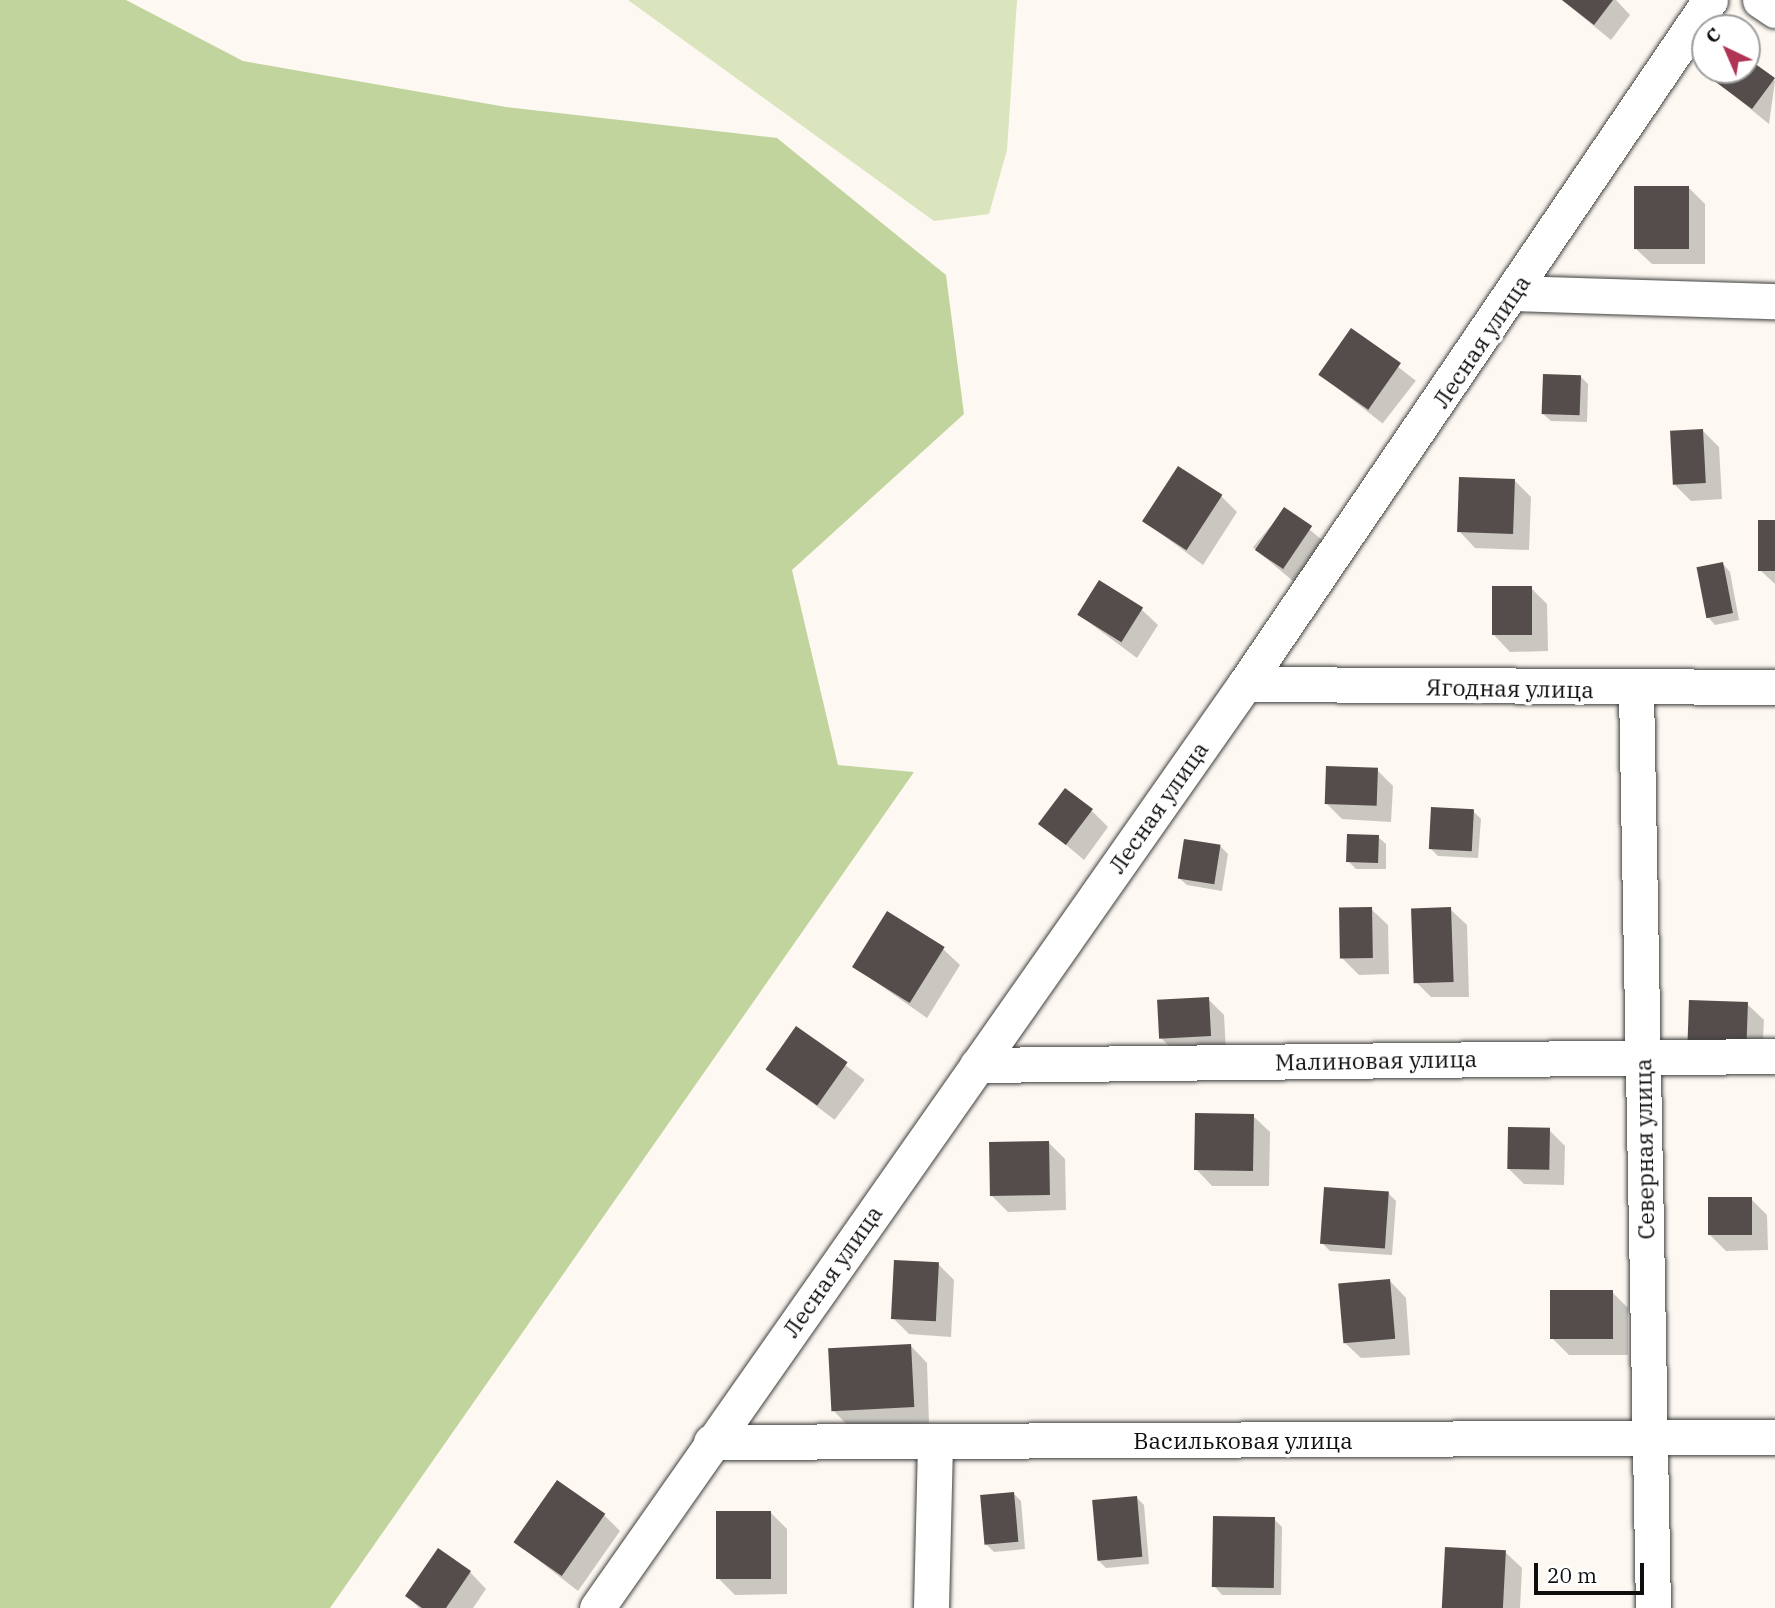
<!DOCTYPE html>
<html>
<head>
<meta charset="utf-8">
<style>
  body { margin:0 }
  #map { position:relative; width:1775px; height:1608px; overflow:hidden; background:#fdf8f1; font-family:"IBM Plex Serif",serif }
  div>[style] { position:absolute }
  [style*='--x'] { left:calc(var(--x)*1px); top:calc(var(--y)*1px); width:calc(var(--w)*1px); rotate:calc(var(--a)*1deg) }
  .green>* { inset:0; background:#dae5bd }
  .forest>* { inset:0; background:#c2d49e }
  .shadow>* { inset:0; background:#0003; transform-origin:0 0 }
  .building>* { inset:0; background:#554d4b; transform-origin:0 0 }
  .roads { filter:drop-shadow(0 0 2px #414141) drop-shadow(0 0 2px #414141) }
  .minor>* { height:35px; margin:-17.5px; padding:0 17.5px; transform-origin:17.5px; border-radius:17.5px; background:#fff }
  span { translate:-50% -50%; white-space:nowrap; text-align:center; line-height:1.15; -webkit-text-stroke:7px #fff; paint-order:stroke }
  .street-label { font-size:23px; color:#0e0e0e }
  .north { position:absolute; left:1691px; top:14px; width:70px; height:70px; box-sizing:border-box; background:#fff; border:2px solid #9f9f9f; border-radius:50%; rotate:316deg; font-size:19px; font-weight:700; line-height:28px; text-align:center; color:#0e0e0e }
  .north::after { content:''; display:block; margin:auto; width:24px; height:32px; background:#b03454; clip-path:polygon(50% 0,100% 100%,50% 72%,0 100%) }
  .scale { position:absolute; left:1534px; top:1563px; width:110px; height:32px; box-sizing:border-box; border:4px solid #0e0e0e; border-top:0; padding-left:9px; font-size:21px; line-height:24px; white-space:nowrap; color:#0e0e0e; -webkit-text-stroke:5px #fff; paint-order:stroke }
</style>
</head>
<body>
<div id="map">
  <div class="green">
    <div style="clip-path:polygon(628px 0,1017px 0,1007px 150px,989px 214px,934px 221px)"></div>
  </div>
  <div class="forest">
    <div style="clip-path:polygon(0 0,126px 0,243px 61px,506px 107px,777px 138px,946px 275px,964px 414px,792px 570px,838px 765px,914px 772px,330px 1608px,0 1608px)"></div>
  </div>
  <div class="shadow">
    <div style="clip-path:polygon(1562px 0,1616px 0,1630px 15px,1611px 40px)"></div>
    <div style="clip-path:polygon(1747px 60px,1775px 81px,1769px 124px,1711px 77px,1716px 70px,1747px 70px)"></div>
    <div style="clip-path:polygon(1688px 187px,1705px 204px,1705px 264px,1652px 264px,1635px 248px)"></div>
    <div style="left:1352px;top:331px;width:81px;height:54px;rotate:38deg"></div>
    <div style="clip-path:polygon(1580px 376px,1588px 384px,1587px 422px,1551px 421px,1543px 414px)"></div>
    <div style="clip-path:polygon(1703px 431px,1719px 447px,1722px 499px,1691px 501px,1675px 485px)"></div>
    <div style="clip-path:polygon(1514px 480px,1531px 497px,1529px 550px,1475px 548px,1459px 531px)"></div>
    <div style="clip-path:polygon(1221px 496px,1237px 512px,1203px 565px,1144px 521px)"></div>
    <div style="left:1285px;top:509px;width:55px;height:50px;rotate:40deg"></div>
    <div style="clip-path:polygon(1775px 522px,1775px 584px,1761px 571px)"></div>
    <div style="clip-path:polygon(1723px 564px,1730px 572px,1739px 620px,1715px 625px,1708px 617px)"></div>
    <div style="clip-path:polygon(1531px 588px,1547px 604px,1548px 651px,1510px 652px,1494px 635px)"></div>
    <div style="clip-path:polygon(1141px 609px,1158px 625px,1137px 658px,1079px 615px)"></div>
    <div style="clip-path:polygon(1377px 770px,1393px 786px,1391px 822px,1342px 819px,1326px 803px)"></div>
    <div style="clip-path:polygon(1092px 811px,1108px 827px,1084px 860px,1040px 823px)"></div>
    <div style="clip-path:polygon(1473px 811px,1481px 819px,1478px 858px,1438px 856px,1430px 848px)"></div>
    <div style="clip-path:polygon(1378px 837px,1386px 844px,1386px 869px,1356px 869px,1348px 861px)"></div>
    <div style="clip-path:polygon(1220px 846px,1228px 854px,1222px 891px,1187px 885px,1179px 878px)"></div>
    <div style="clip-path:polygon(1371px 909px,1388px 925px,1389px 974px,1359px 975px,1342px 958px)"></div>
    <div style="clip-path:polygon(1450px 909px,1467px 925px,1469px 997px,1431px 997px,1415px 981px)"></div>
    <div style="clip-path:polygon(943px 949px,960px 965px,927px 1018px,853px 966px)"></div>
    <div style="clip-path:polygon(1208px 999px,1224px 1015px,1226px 1052px,1178px 1055px,1162px 1039px)"></div>
    <div style="clip-path:polygon(1690px 1002px,1747px 1004px,1764px 1020px,1762px 1058px)"></div>
    <div style="left:796px;top:1028px;width:86px;height:50px;rotate:37deg"></div>
    <div style="clip-path:polygon(1253px 1116px,1270px 1132px,1269px 1186px,1212px 1186px,1196px 1169px)"></div>
    <div style="clip-path:polygon(1549px 1130px,1565px 1146px,1564px 1185px,1524px 1184px,1508px 1168px)"></div>
    <div style="clip-path:polygon(1049px 1143px,1065px 1159px,1066px 1210px,1008px 1212px,991px 1195px)"></div>
    <div style="clip-path:polygon(1388px 1193px,1396px 1201px,1392px 1255px,1330px 1251px,1322px 1243px)"></div>
    <div style="clip-path:polygon(1751px 1199px,1767px 1215px,1768px 1250px,1726px 1251px,1710px 1235px)"></div>
    <div style="clip-path:polygon(938px 1264px,954px 1280px,951px 1337px,909px 1334px,893px 1318px)"></div>
    <div style="clip-path:polygon(1390px 1281px,1406px 1298px,1410px 1355px,1361px 1358px,1344px 1342px)"></div>
    <div style="clip-path:polygon(1612px 1292px,1628px 1308px,1628px 1355px,1569px 1355px,1552px 1338px)"></div>
    <div style="clip-path:polygon(911px 1346px,927px 1363px,929px 1423px,849px 1427px,833px 1410px)"></div>
    <div style="clip-path:polygon(1013px 1493px,1021px 1501px,1025px 1549px,994px 1552px,986px 1544px)"></div>
    <div style="clip-path:polygon(1136px 1497px,1144px 1505px,1149px 1564px,1106px 1568px,1098px 1560px)"></div>
    <div style="clip-path:polygon(770px 1512px,787px 1529px,787px 1594px,735px 1595px,718px 1578px)"></div>
    <div style="clip-path:polygon(604px 1515px,620px 1531px,578px 1591px,515px 1542px)"></div>
    <div style="clip-path:polygon(1274px 1519px,1282px 1527px,1281px 1595px,1222px 1595px,1215px 1587px)"></div>
    <div style="clip-path:polygon(1505px 1552px,1522px 1568px,1520px 1608px,1445px 1608px)"></div>
    <div style="clip-path:polygon(470px 1572px,486px 1589px,473px 1608px,419px 1608px,407px 1596px)"></div>
  </div>
  <div class="building">
    <div style="clip-path:polygon(1562px 0,1613px 0,1594px 25px)"></div>
    <div style="clip-path:polygon(1747px 58px,1775px 78px,1752px 109px,1709px 77px,1714px 70px,1747px 70px)"></div>
    <div style="left:1634px;top:186px;width:55px;height:63px"></div>
    <div style="left:1351px;top:328px;width:61px;height:57px;rotate:35deg"></div>
    <div style="left:1543px;top:374px;width:38px;height:40px;rotate:2deg"></div>
    <div style="left:1703px;top:429px;width:54px;height:33px;rotate:87deg"></div>
    <div style="left:1178px;top:466px;width:53px;height:66px;rotate:33deg"></div>
    <div style="left:1459px;top:477px;width:56px;height:55px;rotate:2deg"></div>
    <div style="left:1284px;top:507px;width:34px;height:52px;rotate:34deg"></div>
    <div style="left:1775px;top:520px;width:51px;height:17px;rotate:90deg"></div>
    <div style="left:1723px;top:562px;width:52px;height:27px;rotate:79deg"></div>
    <div style="left:1099px;top:580px;width:52px;height:41px;rotate:32deg"></div>
    <div style="left:1532px;top:586px;width:49px;height:40px;rotate:90deg"></div>
    <div style="left:1326px;top:766px;width:52px;height:38px;rotate:2deg"></div>
    <div style="left:1065px;top:788px;width:35px;height:45px;rotate:37deg"></div>
    <div style="left:1431px;top:807px;width:43px;height:42px;rotate:3deg"></div>
    <div style="left:1347px;top:834px;width:32px;height:28px;rotate:2deg"></div>
    <div style="left:1184px;top:839px;width:37px;height:40px;rotate:9deg"></div>
    <div style="left:1372px;top:907px;width:51px;height:33px;rotate:89deg"></div>
    <div style="left:1451px;top:907px;width:75px;height:40px;rotate:88deg"></div>
    <div style="left:887px;top:911px;width:68px;height:66px;rotate:32deg"></div>
    <div style="left:1209px;top:997px;width:39px;height:52px;rotate:87deg"></div>
    <div style="left:1689px;top:1000px;width:59px;height:40px;rotate:2deg"></div>
    <div style="left:796px;top:1026px;width:63px;height:53px;rotate:35deg"></div>
    <div style="left:1195px;top:1113px;width:59px;height:57px;rotate:1deg"></div>
    <div style="left:1508px;top:1127px;width:42px;height:42px;rotate:1deg"></div>
    <div style="left:1049px;top:1141px;width:54px;height:60px;rotate:89deg"></div>
    <div style="left:1324px;top:1187px;width:65px;height:57px;rotate:4deg"></div>
    <div style="left:1752px;top:1197px;width:38px;height:44px;rotate:90deg"></div>
    <div style="left:894px;top:1260px;width:45px;height:59px;rotate:3deg"></div>
    <div style="left:1390px;top:1279px;width:60px;height:52px;rotate:85deg"></div>
    <div style="left:1613px;top:1290px;width:49px;height:63px;rotate:90deg"></div>
    <div style="left:911px;top:1344px;width:63px;height:83px;rotate:87deg"></div>
    <div style="left:557px;top:1480px;width:59px;height:76px;rotate:35deg"></div>
    <div style="left:1014px;top:1492px;width:50px;height:34px;rotate:85deg"></div>
    <div style="left:1137px;top:1496px;width:61px;height:45px;rotate:85deg"></div>
    <div style="left:716px;top:1511px;width:55px;height:68px"></div>
    <div style="left:1275px;top:1517px;width:71px;height:62px;rotate:91deg"></div>
    <div style="left:1445px;top:1547px;width:61px;height:61px;rotate:3deg"></div>
    <div style="clip-path:polygon(438px 1548px,471px 1571px,446px 1608px,422px 1608px,405px 1596px)"></div>
  </div>
  <div class="roads">
    <div class="minor">
      <div style="--x:1760;--y:0;--w:18;--a:34"></div>
      <div style="--x:1514;--y:293;--w:261;--a:1.8"></div>
      <div style="--x:1245;--y:684;--w:530;--a:0.32"></div>
      <div style="--x:1636;--y:690;--w:918;--a:88.94"></div>
      <div style="--x:977;--y:1065;--w:798;--a:-0.65"></div>
      <div style="--x:711;--y:1442;--w:1064;--a:-0.27"></div>
      <div style="--x:597;--y:1608;--w:1129;--a:-54.96"></div>
      <div style="--x:1245;--y:684;--w:827;--a:-55.79"></div>
      <div style="--x:931;--y:1608;--w:166;--a:-88.6"></div>
    </div>
  </div>
  <div class="street-label">
    <span style="left:1481px;top:341px;rotate:-56deg">Лесная улица</span>
    <span style="left:1510px;top:688px;rotate:1deg">Ягодная улица</span>
    <span style="left:1158px;top:807px;rotate:-55deg">Лесная улица</span>
    <span style="left:1376px;top:1060px;rotate:-1deg">Малиновая улица</span>
    <span style="left:1644px;top:1149px;rotate:-91deg">Северная улица</span>
    <span style="left:832px;top:1271px;rotate:-55deg">Лесная улица</span>
    <span style="left:1243px;top:1440px">Васильковая улица</span>
  </div>
  <div class="north">С</div>
  <div class="scale">20 m</div>
</div>
</body>
</html>
